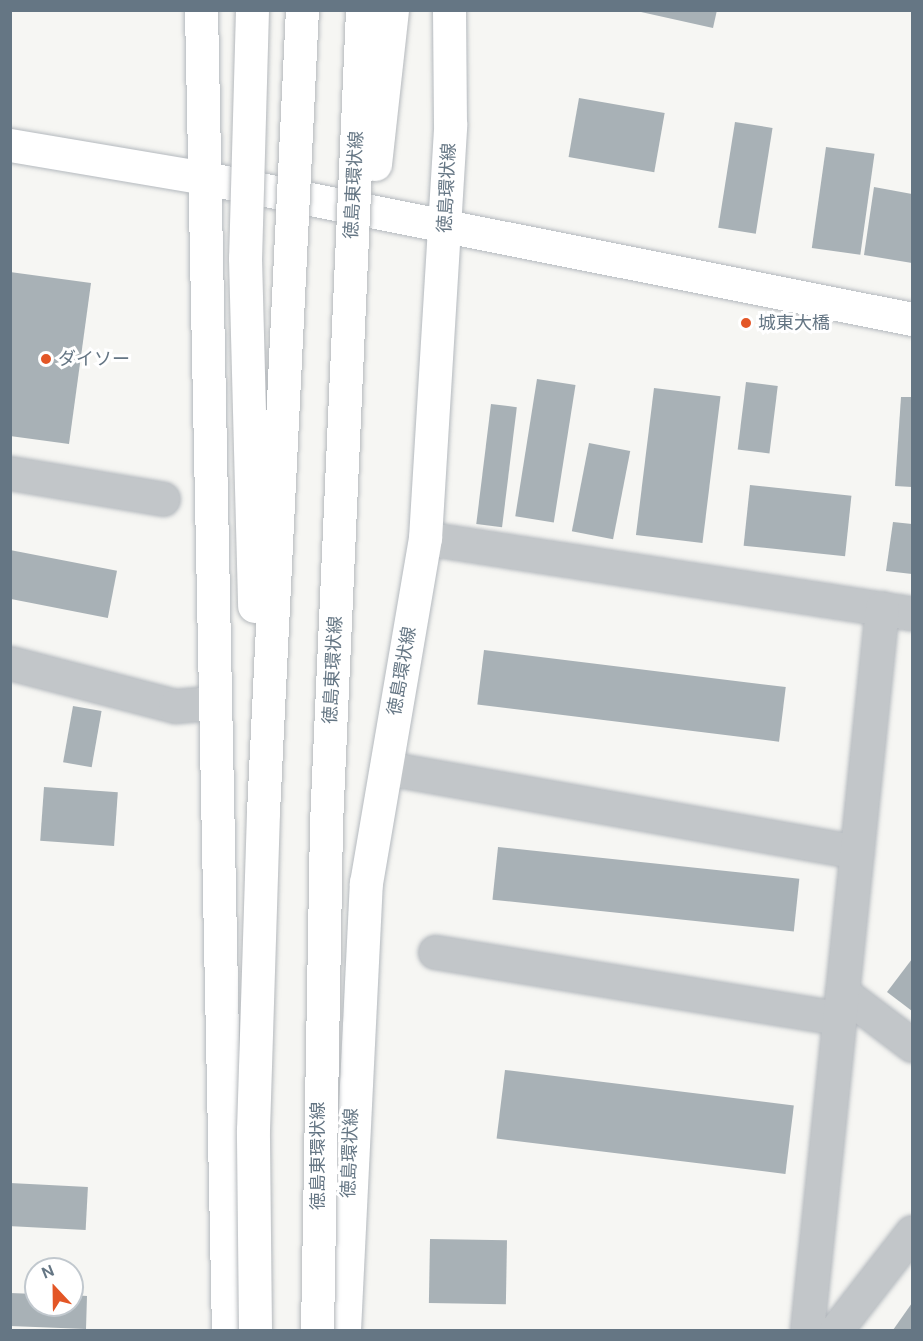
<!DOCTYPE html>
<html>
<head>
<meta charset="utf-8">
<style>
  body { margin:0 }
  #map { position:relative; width:923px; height:1341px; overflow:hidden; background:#f6f6f3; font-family:"DM Sans","Noto Sans JP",sans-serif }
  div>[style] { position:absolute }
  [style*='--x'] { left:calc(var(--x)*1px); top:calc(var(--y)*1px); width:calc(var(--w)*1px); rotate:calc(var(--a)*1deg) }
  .building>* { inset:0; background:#a8b1b6; transform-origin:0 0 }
  .roads { filter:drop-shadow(0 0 2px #b4b9be) drop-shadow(0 0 2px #b4b9be) }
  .street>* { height:33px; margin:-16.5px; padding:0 16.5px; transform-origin:16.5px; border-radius:16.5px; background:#c2c6c9 }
  .secondary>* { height:33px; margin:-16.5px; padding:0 16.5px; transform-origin:16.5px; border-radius:16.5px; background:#fff }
  .primary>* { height:33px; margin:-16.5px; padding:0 16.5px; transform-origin:16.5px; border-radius:16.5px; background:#fff }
  .bridges { filter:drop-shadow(0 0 2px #b5b9bd) drop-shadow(0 0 2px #b5b9bd) }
  .primary-bridge>* { height:33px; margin:-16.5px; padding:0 16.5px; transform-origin:16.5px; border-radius:16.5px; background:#fff }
  .dots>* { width:16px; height:16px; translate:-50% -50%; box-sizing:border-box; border:3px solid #fff; border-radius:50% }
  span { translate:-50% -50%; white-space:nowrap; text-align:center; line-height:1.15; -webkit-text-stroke:6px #fff; paint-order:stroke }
  .street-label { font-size:18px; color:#657684 }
  .poi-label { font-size:18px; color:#657684 }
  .left { translate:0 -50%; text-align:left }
  .frame { position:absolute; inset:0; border:12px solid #657684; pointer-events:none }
  .north { position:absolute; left:24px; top:1257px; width:60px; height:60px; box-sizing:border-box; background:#fff; border:2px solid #c1c8ce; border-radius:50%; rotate:338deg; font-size:16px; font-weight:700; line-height:24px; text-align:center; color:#657684 }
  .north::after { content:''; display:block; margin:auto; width:21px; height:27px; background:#e35626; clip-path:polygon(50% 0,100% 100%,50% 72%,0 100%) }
</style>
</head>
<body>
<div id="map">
  <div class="building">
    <div style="clip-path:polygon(632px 10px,717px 10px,713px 28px)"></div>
    <div style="left:579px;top:98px;width:87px;height:60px;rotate:10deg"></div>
    <div style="left:735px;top:122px;width:38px;height:107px;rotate:9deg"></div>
    <div style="left:826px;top:147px;width:49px;height:102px;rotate:8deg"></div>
    <div style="clip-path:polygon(874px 187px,912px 194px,912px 263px,864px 255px)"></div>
    <div style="clip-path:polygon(10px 272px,91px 283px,69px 444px,10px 436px)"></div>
    <div style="left:537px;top:379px;width:39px;height:139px;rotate:9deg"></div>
    <div style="left:746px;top:382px;width:32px;height:68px;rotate:7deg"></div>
    <div style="left:654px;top:388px;width:67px;height:148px;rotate:7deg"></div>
    <div style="clip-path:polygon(901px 397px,912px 397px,912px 487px,895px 486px)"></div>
    <div style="left:491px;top:404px;width:26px;height:121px;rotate:7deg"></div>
    <div style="left:589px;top:443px;width:42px;height:90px;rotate:11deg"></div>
    <div style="left:750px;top:485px;width:102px;height:61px;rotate:6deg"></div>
    <div style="clip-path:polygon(893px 522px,912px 524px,912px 574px,886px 571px)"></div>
    <div style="left:10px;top:550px;width:109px;height:48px;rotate:11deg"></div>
    <div style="left:484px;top:650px;width:304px;height:55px;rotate:7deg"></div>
    <div style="left:73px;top:706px;width:29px;height:57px;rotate:10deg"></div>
    <div style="left:44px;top:787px;width:74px;height:54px;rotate:4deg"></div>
    <div style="left:498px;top:847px;width:303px;height:53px;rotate:6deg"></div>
    <div style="clip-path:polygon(912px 959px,912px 1011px,887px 992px)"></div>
    <div style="left:505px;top:1070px;width:291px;height:69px;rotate:7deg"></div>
    <div style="left:10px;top:1183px;width:78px;height:43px;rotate:3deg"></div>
    <div style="left:430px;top:1239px;width:77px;height:64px;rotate:1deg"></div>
    <div style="clip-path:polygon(10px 1293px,36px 1294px,36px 1305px,72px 1305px,72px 1295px,87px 1296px,86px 1329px,10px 1326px)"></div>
    <div style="clip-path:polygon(912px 1303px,912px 1330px,893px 1330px)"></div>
  </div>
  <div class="roads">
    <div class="street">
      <div style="--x:10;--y:473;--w:155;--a:9.6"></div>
      <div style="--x:425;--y:538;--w:493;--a:8.8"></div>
      <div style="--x:10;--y:663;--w:171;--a:14.6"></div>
      <div style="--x:175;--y:706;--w:38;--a:-5"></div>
      <div style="--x:386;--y:768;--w:478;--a:10.1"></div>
      <div style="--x:435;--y:952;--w:410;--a:9.3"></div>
      <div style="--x:842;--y:992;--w:88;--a:37.1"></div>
      <div style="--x:807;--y:1330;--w:726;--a:-84.07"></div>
      <div style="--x:836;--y:1330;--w:124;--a:-52.2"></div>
    </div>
    <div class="secondary">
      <div style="--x:10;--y:145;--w:198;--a:9.6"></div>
      <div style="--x:205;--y:178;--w:721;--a:11.28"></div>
    </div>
    <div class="primary">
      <div style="--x:201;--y:10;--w:1320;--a:88.83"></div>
      <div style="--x:344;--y:1330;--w:448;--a:-87.2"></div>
      <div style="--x:366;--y:883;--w:350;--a:-80.3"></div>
      <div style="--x:425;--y:538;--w:415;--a:-86.5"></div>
      <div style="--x:450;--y:124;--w:114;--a:-90.5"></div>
    </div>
  </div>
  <div class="bridges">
    <div class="primary-bridge">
      <div style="--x:252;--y:10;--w:248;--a:91.6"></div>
      <div style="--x:245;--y:258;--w:348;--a:88.5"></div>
      <div style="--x:375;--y:164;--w:155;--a:-83.7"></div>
      <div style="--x:255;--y:1330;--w:200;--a:-90.6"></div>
      <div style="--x:253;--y:1130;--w:318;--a:-88.2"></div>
      <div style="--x:263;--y:812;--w:803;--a:-87.22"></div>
      <div style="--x:317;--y:1330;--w:507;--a:-88.98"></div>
      <div style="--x:326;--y:823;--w:814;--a:-87.46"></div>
    </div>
  </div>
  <div class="dots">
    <div style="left:746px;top:323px;background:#e35626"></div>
    <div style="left:46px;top:359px;background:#e35626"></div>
  </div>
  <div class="street-label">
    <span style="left:354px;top:185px;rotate:-87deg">徳島東環状線</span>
    <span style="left:447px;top:188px;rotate:-87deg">徳島環状線</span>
    <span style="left:333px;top:670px;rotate:-87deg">徳島東環状線</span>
    <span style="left:402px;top:671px;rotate:-80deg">徳島環状線</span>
    <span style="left:350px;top:1153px;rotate:-88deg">徳島環状線</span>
    <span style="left:318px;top:1156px;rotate:-90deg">徳島東環状線</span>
  </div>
  <div class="poi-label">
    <span class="left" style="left:758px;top:323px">城東大橋</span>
    <span class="left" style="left:58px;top:359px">ダイソー</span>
  </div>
  <div class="frame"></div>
  <div class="north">N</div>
</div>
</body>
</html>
